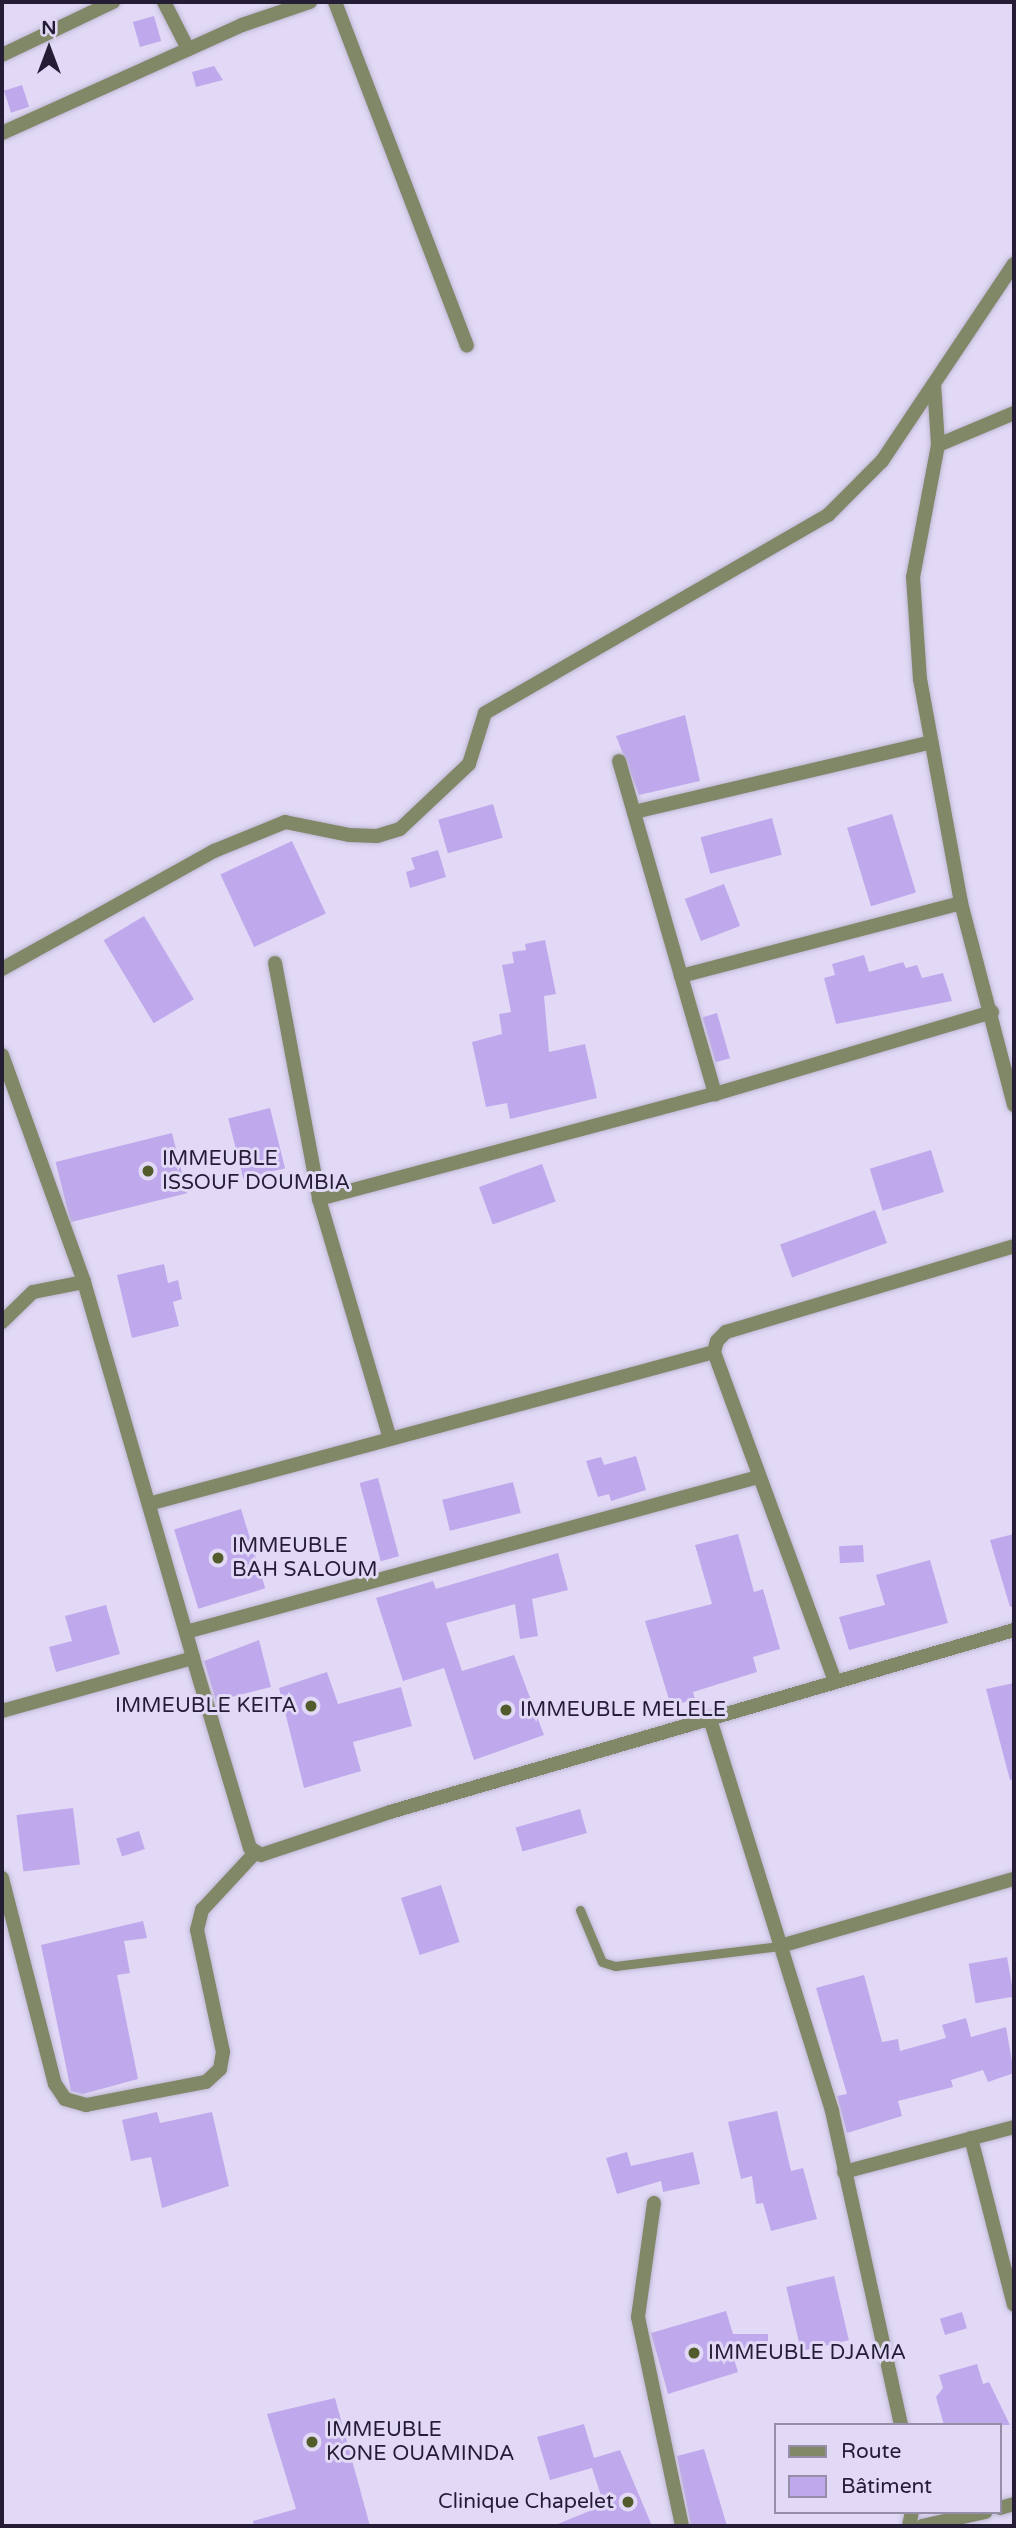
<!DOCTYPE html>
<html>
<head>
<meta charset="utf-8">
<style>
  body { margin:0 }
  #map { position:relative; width:1016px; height:2528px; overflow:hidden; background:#e1d9f5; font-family:"Varela Round",sans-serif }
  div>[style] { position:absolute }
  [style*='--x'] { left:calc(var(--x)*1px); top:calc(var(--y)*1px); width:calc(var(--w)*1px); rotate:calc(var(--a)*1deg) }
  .building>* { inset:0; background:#bfa9ec; transform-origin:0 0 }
  .roads { filter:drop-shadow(0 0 2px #bfb7d3) drop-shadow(0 0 2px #bfb7d3) }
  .service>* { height:9px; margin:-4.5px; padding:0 4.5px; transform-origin:4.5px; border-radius:4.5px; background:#808867 }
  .minor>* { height:14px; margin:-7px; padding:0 7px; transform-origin:7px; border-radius:7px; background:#808867 }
  .dots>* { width:19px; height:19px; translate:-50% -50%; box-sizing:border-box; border:4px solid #e1d9f5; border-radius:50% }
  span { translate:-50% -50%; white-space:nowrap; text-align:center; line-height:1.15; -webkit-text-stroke:6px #e1d9f5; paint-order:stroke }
  .poi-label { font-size:21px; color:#251c36 }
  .left { translate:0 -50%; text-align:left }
  .right { translate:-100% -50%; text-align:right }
  .frame { position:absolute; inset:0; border:4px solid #251c36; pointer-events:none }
  .legend { position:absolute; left:774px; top:2423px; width:228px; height:91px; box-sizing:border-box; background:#e1d9f5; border:2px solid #968da9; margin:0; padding:9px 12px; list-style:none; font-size:21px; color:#251c36 }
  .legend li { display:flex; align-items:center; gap:14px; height:35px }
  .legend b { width:35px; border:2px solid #968da9 }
  .north { position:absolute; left:14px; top:14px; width:70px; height:70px; -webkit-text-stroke:5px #e1d9f5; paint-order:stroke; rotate:0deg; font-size:19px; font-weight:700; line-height:28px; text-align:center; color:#251c36 }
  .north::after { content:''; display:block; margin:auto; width:24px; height:32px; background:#251c36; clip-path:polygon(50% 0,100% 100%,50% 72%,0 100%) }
</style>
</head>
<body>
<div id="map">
  <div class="building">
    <div style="left:154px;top:16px;width:26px;height:22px;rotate:74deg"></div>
    <div style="clip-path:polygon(214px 66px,223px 80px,196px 87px,192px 72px)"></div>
    <div style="left:22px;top:85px;width:23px;height:19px;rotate:72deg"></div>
    <div style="clip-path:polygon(685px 715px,700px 781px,639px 795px,616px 736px)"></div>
    <div style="left:493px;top:804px;width:35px;height:57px;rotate:74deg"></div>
    <div style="left:892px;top:814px;width:82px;height:47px;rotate:73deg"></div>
    <div style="left:772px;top:818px;width:38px;height:74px;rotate:75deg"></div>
    <div style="left:292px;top:841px;width:80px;height:79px;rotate:65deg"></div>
    <div style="clip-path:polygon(438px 850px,446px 877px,410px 888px,406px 872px,415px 869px,411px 858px)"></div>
    <div style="left:724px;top:884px;width:45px;height:42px;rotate:69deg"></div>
    <div style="left:144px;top:916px;width:97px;height:47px;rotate:59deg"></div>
    <div style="clip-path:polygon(545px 940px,556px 994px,544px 996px,549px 1052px,585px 1044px,597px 1098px,510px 1119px,507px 1103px,486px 1107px,472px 1042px,502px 1034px,499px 1014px,511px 1012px,502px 965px,514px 963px,512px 952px,526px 950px,525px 944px)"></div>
    <div style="clip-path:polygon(864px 955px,869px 972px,903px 962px,906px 968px,917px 965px,922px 978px,943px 973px,952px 1001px,836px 1024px,824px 978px,835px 975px,832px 964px)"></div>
    <div style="left:717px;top:1013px;width:47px;height:15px;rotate:74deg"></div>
    <div style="left:270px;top:1108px;width:62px;height:43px;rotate:76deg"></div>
    <div style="left:172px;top:1133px;width:62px;height:120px;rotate:76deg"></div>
    <div style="left:931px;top:1150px;width:44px;height:64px;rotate:73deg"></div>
    <div style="left:542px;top:1164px;width:40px;height:67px;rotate:70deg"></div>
    <div style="left:875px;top:1210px;width:35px;height:101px;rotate:70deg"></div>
    <div style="clip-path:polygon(164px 1264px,168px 1283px,178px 1280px,182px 1299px,173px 1302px,179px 1326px,132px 1338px,117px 1275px)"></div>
    <div style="clip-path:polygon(636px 1456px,646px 1490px,611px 1501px,609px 1494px,598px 1497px,586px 1461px,601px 1457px,604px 1465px)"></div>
    <div style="left:378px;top:1478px;width:81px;height:19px;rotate:75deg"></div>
    <div style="left:513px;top:1482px;width:32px;height:73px;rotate:76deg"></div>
    <div style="left:241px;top:1509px;width:83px;height:70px;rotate:73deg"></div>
    <div style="clip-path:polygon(738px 1534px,754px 1592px,763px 1589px,780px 1649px,753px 1657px,757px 1672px,693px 1692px,695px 1699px,671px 1706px,645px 1621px,712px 1604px,695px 1545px)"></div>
    <div style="clip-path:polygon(1014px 1534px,1014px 1606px,1010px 1607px,990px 1540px)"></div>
    <div style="left:863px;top:1545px;width:17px;height:24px;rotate:87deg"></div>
    <div style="clip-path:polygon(558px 1553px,568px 1590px,532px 1599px,538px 1636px,520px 1639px,515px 1604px,446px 1623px,462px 1671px,514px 1655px,544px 1735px,474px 1760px,444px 1668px,403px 1681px,376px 1598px,433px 1581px,436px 1589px)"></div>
    <div style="clip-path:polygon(930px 1560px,948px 1623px,849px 1650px,839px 1617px,885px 1605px,876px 1575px)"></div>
    <div style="clip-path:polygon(106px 1605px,120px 1654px,56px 1672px,49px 1647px,72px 1641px,65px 1616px)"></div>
    <div style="clip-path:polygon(259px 1640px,271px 1687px,216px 1701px,204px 1661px)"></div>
    <div style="clip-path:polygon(327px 1672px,338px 1704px,401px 1687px,412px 1726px,353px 1742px,361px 1771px,304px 1788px,279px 1688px)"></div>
    <div style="clip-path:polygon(1014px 1683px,1014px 1779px,1010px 1780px,986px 1689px)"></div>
    <div style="left:73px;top:1808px;width:57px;height:57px;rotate:83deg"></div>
    <div style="left:580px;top:1809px;width:25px;height:67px;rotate:74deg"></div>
    <div style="left:139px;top:1831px;width:19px;height:24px;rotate:72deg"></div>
    <div style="left:441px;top:1885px;width:60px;height:42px;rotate:72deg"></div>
    <div style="clip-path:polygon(143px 1921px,147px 1938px,124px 1941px,130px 1973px,117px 1975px,138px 2079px,83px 2094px,71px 2091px,41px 1945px)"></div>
    <div style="left:1007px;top:1957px;width:40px;height:39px;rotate:80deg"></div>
    <div style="clip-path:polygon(864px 1975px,882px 2042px,898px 2039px,900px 2051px,946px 2038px,942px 2025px,966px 2018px,971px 2037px,1006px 2027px,1014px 2073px,988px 2082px,983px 2070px,951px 2080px,953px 2087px,898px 2101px,902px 2116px,847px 2133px,837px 2096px,847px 2094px,816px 1988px)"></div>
    <div style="clip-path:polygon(777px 2111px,791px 2171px,803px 2168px,817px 2219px,771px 2231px,763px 2203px,756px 2204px,752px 2176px,741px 2179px,728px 2122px)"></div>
    <div style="clip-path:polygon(157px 2112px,160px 2123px,212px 2112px,229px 2186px,162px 2208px,151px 2157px,131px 2161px,122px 2120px)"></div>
    <div style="clip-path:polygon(627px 2152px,631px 2166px,693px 2152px,700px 2184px,663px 2192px,661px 2181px,617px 2194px,606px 2158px)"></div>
    <div style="left:834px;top:2276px;width:66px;height:49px;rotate:77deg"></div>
    <div style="clip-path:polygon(726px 2311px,733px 2334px,768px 2334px,768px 2353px,732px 2353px,738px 2372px,668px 2394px,651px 2333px)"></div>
    <div style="left:962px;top:2312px;width:17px;height:23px;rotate:73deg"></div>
    <div style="clip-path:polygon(977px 2364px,983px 2384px,989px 2382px,1010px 2425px,944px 2425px,936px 2397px,943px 2388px,939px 2375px)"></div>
    <div style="clip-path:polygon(335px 2398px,370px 2526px,254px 2526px,253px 2521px,296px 2509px,267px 2414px)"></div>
    <div style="clip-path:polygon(584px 2424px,594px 2458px,620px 2450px,652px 2526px,553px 2526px,604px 2505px,592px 2468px,550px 2480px,537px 2437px)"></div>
    <div style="clip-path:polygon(704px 2449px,727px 2526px,691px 2526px,677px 2456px)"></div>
  </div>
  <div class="roads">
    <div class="service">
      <div style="--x:580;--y:1910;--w:56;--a:67.1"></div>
      <div style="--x:602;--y:1962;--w:14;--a:17"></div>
      <div style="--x:615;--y:1966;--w:166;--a:-6.9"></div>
    </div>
    <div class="minor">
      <div style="--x:164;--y:2;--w:53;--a:62.9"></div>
      <div style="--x:335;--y:2;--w:368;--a:69"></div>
      <div style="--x:2;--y:55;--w:123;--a:-25.5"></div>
      <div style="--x:2;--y:133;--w:263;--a:-24.2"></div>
      <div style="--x:242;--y:25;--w:72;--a:-18.7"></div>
      <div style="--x:934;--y:384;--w:61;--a:86.2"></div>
      <div style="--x:938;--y:445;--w:134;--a:100.7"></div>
      <div style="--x:913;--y:577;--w:102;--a:86.1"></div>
      <div style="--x:920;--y:679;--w:228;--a:79.6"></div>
      <div style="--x:961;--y:903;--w:209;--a:75.3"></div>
      <div style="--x:938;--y:445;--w:82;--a:-22.8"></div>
      <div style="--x:619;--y:761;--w:347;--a:73.9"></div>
      <div style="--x:634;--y:812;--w:302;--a:-13.2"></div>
      <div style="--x:275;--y:963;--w:240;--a:79.4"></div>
      <div style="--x:319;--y:1199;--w:249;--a:73.5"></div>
      <div style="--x:2;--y:969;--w:243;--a:-29.1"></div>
      <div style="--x:214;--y:851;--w:77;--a:-22.2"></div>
      <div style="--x:285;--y:822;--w:65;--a:11.5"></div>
      <div style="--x:349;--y:835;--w:28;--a:2"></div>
      <div style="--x:377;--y:836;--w:24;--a:-17"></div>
      <div style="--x:400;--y:829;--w:95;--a:-43.3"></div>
      <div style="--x:469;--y:764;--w:53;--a:-72.6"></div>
      <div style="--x:485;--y:713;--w:396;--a:-30"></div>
      <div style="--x:828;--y:515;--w:76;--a:-45"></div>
      <div style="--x:882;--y:461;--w:237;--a:-56.2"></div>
      <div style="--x:681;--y:976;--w:289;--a:-14.6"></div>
      <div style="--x:2;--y:1055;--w:241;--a:70.1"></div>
      <div style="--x:84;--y:1282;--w:391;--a:73.8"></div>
      <div style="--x:193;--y:1658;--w:198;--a:164.5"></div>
      <div style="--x:319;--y:1199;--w:410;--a:-14.9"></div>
      <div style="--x:715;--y:1094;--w:289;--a:-16.5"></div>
      <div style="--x:2;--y:1322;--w:43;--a:-44.1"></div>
      <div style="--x:33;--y:1292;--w:52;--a:-11.1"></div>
      <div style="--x:152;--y:1503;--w:582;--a:-15.04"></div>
      <div style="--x:186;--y:1632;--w:593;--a:-15.16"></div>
      <div style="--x:193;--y:1658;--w:198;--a:73.3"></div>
      <div style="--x:250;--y:1848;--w:13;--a:32"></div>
      <div style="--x:261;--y:1855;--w:136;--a:-18.4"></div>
      <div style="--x:390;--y:1812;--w:650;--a:-16.26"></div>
      <div style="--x:835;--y:1681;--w:351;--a:-110.2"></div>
      <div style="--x:714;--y:1352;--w:11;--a:-75"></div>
      <div style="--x:717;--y:1341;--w:13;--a:-45"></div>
      <div style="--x:726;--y:1332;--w:301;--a:-16.6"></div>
      <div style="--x:710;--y:1719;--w:411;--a:72.7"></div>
      <div style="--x:832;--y:2111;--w:321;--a:77.6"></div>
      <div style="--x:2;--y:1878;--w:213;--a:75.6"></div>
      <div style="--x:55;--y:2084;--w:18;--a:56"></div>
      <div style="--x:65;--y:2099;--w:22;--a:16"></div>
      <div style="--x:86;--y:2105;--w:122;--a:-10.9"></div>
      <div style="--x:206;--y:2082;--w:19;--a:-43"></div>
      <div style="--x:220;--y:2069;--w:17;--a:-80"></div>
      <div style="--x:223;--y:2052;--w:125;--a:-102"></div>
      <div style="--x:197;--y:1930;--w:21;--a:-76"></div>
      <div style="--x:202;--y:1910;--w:76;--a:-47.1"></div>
      <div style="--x:780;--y:1946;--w:243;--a:-16"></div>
      <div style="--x:971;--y:2138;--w:172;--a:75.6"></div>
      <div style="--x:844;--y:2172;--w:176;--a:-14.8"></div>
      <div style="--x:654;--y:2203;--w:115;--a:98"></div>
      <div style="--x:638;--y:2317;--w:214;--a:78.1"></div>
      <div style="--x:1000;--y:2508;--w:15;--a:-16"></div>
      <div style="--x:909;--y:2526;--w:14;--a:-78"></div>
      <div style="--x:922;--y:2526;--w:65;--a:-12.5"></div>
    </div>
  </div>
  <div class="dots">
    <div style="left:148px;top:1171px;background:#515b2b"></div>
    <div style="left:218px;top:1558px;background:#515b2b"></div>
    <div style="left:311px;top:1706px;background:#515b2b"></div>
    <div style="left:506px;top:1710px;background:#515b2b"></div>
    <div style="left:694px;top:2353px;background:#515b2b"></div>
    <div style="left:312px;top:2442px;background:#515b2b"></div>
    <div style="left:628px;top:2502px;background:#515b2b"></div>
  </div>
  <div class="poi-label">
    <span class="left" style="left:162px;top:1171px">IMMEUBLE<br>ISSOUF DOUMBIA</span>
    <span class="left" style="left:232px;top:1558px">IMMEUBLE<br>BAH SALOUM</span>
    <span class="right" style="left:297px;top:1706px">IMMEUBLE KEITA</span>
    <span class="left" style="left:520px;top:1710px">IMMEUBLE MELELE</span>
    <span class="left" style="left:708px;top:2353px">IMMEUBLE DJAMA</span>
    <span class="left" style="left:326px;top:2442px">IMMEUBLE<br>KONE OUAMINDA</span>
    <span class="right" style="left:614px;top:2502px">Clinique Chapelet</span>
  </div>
  <div class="frame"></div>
  <ul class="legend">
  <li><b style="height:9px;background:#808867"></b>Route</li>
  <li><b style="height:19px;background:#bfa9ec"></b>Bâtiment</li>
  </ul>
  <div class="north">N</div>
</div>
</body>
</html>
